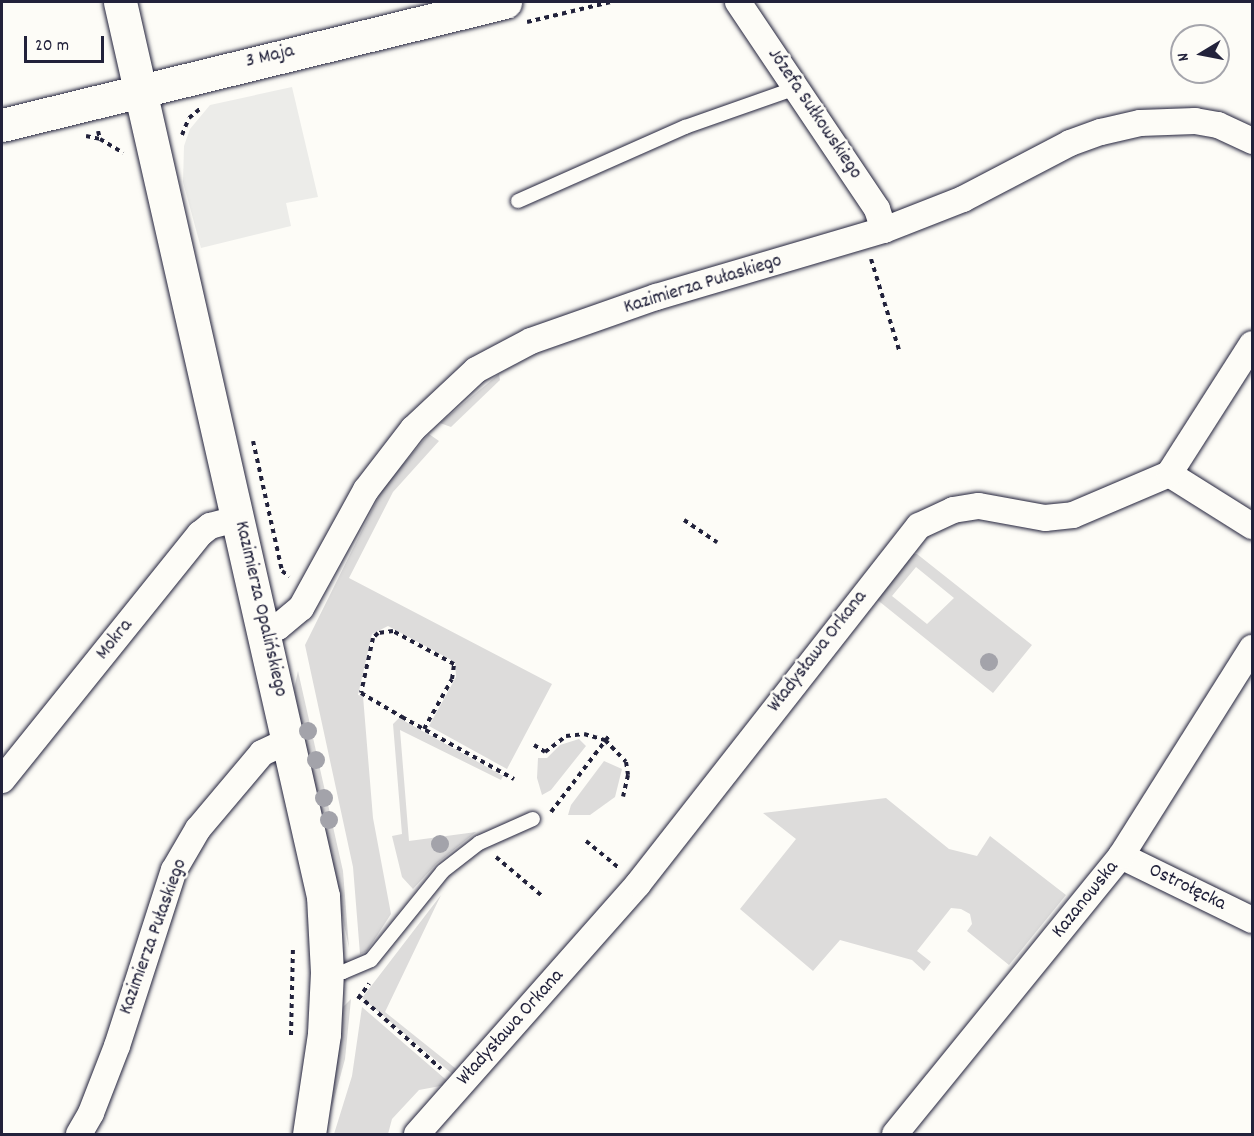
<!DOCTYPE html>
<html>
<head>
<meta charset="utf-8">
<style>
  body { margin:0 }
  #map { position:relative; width:1254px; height:1136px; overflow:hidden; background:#fdfcf7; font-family:Dekko,sans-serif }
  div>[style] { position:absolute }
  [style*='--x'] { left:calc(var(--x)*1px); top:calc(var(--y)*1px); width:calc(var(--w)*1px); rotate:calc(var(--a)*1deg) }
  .built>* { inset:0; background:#ecece9 }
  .green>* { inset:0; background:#dddcdb }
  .path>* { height:4px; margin-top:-2px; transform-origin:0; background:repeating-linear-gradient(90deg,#22223b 0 4.5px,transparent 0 9px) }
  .roads { filter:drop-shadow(0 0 2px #22223b) drop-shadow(0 0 2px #22223b) }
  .service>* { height:14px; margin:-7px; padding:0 7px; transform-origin:7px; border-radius:7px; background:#fdfcf7 }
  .minor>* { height:26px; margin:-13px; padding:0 13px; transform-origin:13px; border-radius:13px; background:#fdfcf7 }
  .tertiary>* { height:33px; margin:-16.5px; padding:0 16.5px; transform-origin:16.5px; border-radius:16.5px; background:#fdfcf7 }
  .secondary>* { height:33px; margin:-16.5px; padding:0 16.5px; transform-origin:16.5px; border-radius:16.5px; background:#fdfcf7 }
  .trees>* { width:18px; height:18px; margin:-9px; border-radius:50%; background:#a3a3aa }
  span { translate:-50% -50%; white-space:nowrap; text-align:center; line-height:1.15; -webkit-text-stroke:5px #fdfcf7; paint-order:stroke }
  .street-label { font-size:20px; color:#22223b }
  .frame { position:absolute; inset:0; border:3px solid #22223b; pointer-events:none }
  .north { position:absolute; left:1170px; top:24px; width:60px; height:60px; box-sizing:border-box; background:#fdfcf7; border:2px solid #a5a5ac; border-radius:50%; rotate:260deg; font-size:16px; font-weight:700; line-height:24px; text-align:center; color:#22223b }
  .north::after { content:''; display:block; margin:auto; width:21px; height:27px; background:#22223b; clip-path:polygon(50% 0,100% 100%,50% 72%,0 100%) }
  .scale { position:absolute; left:24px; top:36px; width:80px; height:27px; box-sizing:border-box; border:3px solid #22223b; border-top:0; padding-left:8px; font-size:18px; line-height:21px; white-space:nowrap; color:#22223b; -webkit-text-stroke:4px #fdfcf7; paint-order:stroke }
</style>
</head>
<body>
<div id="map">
  <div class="built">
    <div style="clip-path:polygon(292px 87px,318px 197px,286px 203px,291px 226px,201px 248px,183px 182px,184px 146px,190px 129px,210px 105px)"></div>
  </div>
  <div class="green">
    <div style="clip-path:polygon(499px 374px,500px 380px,451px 427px,440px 423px)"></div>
    <div style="clip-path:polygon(429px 434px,439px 441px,393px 492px,349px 578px,552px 684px,507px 769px,429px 726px,456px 677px,455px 662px,388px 626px,372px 634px,358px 695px,363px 696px,373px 818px,391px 914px,367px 951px,360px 954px,353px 867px,305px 645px,383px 488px)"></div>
    <div style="clip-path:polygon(evenodd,911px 554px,917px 554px,1032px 645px,993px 693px,875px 598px,911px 554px,916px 567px,954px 598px,927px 624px,892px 596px,916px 567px)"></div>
    <div style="clip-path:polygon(298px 671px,343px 871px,349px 948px,294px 689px)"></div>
    <div style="clip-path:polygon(399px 718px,503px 776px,501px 780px,400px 730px,409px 841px,476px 832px,436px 864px,413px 889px,402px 877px,392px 836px,402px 834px,393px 724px)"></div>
    <div style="clip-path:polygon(579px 739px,586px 746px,551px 790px,542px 795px,537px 778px,538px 758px,547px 758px,560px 745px)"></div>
    <div style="clip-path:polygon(604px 761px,622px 769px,615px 797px,590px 815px,568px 815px,571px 805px)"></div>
    <div style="clip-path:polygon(886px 798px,949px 849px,977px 856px,990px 836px,1066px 895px,1009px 965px,967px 931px,972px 924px,970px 914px,961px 909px,951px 908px,917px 951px,931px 962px,924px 971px,912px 960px,840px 940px,813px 971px,740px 909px,796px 839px,763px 813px)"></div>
    <div style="clip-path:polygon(441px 895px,385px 1012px,460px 1072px,456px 1077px,362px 998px)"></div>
    <div style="clip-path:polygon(351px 999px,345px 1059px,331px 1111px,340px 1021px,343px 1007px)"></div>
    <div style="clip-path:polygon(362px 1007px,451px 1084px,419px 1090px,392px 1119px,388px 1134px,334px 1134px,352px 1076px)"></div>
  </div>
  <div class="path">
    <div style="--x:527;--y:22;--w:86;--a:-13.4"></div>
    <div style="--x:98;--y:131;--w:8;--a:76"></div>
    <div style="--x:100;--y:139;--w:27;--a:31"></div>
    <div style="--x:182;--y:135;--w:18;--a:-68"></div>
    <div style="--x:189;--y:118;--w:16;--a:-40"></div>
    <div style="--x:86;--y:136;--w:14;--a:12"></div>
    <div style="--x:871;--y:259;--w:98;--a:72.9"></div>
    <div style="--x:253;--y:441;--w:133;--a:77.4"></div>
    <div style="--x:282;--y:571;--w:9;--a:36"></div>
    <div style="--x:684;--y:520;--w:40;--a:34"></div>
    <div style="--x:424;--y:729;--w:57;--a:-60.8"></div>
    <div style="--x:452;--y:679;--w:15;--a:-82"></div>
    <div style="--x:454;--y:664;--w:69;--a:-151.6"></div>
    <div style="--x:393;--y:631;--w:15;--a:172"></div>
    <div style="--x:378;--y:633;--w:7;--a:135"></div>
    <div style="--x:373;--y:638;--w:56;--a:102.3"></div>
    <div style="--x:361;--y:693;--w:48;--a:30.3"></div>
    <div style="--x:402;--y:717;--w:128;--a:29"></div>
    <div style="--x:534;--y:745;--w:13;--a:32"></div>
    <div style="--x:545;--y:752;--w:26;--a:-37"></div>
    <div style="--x:566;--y:736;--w:18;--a:-6"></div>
    <div style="--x:584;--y:734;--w:22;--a:16"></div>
    <div style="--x:605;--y:740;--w:30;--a:46"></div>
    <div style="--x:626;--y:762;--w:13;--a:81"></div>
    <div style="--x:628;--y:775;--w:22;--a:103"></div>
    <div style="--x:551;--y:812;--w:96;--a:-52.7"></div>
    <div style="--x:586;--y:841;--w:43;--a:39.3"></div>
    <div style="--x:496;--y:857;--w:60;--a:40.3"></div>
    <div style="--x:358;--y:995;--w:111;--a:41.7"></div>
    <div style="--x:358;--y:999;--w:19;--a:-54"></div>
    <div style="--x:291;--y:1035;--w:85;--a:-88.7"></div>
  </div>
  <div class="roads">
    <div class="service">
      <div style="--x:518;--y:201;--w:183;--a:-23.9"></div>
      <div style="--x:685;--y:127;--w:118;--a:-19.4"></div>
      <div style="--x:327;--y:972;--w:16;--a:0"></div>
      <div style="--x:343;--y:972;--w:30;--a:-23"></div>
      <div style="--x:371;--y:960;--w:114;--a:-51"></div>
      <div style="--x:443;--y:871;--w:46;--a:-37.9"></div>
      <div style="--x:479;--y:843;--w:59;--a:-24"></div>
    </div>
    <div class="minor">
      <div style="--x:738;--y:2;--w:249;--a:56.1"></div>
      <div style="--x:877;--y:209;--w:22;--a:72"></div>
      <div style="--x:1169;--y:474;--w:98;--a:32.1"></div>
      <div style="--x:265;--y:630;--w:13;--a:-13"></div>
      <div style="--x:278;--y:627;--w:30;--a:-40"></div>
      <div style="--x:301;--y:608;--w:135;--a:-61.2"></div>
      <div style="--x:366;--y:490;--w:77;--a:-52.4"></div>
      <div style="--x:413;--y:429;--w:86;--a:-43.1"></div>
      <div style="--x:476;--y:370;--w:62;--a:-27.8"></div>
      <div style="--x:531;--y:341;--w:133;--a:-19.4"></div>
      <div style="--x:656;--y:297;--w:238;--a:-16.4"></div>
      <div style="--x:884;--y:230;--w:85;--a:-21.4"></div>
      <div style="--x:963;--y:199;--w:121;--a:-27.6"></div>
      <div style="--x:1070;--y:143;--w:33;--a:-20"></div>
      <div style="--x:1101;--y:132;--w:40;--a:-13"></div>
      <div style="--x:1140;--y:123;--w:55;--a:-2.1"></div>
      <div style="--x:1195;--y:121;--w:23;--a:10"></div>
      <div style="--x:1218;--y:125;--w:38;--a:25"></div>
      <div style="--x:2;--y:780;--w:316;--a:-51.2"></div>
      <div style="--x:200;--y:534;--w:13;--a:-39"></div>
      <div style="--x:210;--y:526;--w:31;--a:-15"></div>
      <div style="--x:1121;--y:856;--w:146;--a:26"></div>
      <div style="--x:79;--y:1134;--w:24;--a:-60"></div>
      <div style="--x:91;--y:1113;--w:72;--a:-68.8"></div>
      <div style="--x:117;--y:1046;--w:185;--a:-72.1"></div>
      <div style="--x:174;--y:870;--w:48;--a:-59.7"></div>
      <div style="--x:198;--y:829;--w:99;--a:-49.9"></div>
      <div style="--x:262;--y:753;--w:31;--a:-25"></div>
      <div style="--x:417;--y:1134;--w:334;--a:-48.5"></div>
      <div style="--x:638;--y:884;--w:455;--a:-51.9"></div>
      <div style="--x:919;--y:526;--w:38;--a:-25"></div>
      <div style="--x:953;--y:510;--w:26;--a:-9"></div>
      <div style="--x:979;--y:506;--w:67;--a:10.3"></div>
      <div style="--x:1045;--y:518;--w:28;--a:-6"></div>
      <div style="--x:1073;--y:515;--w:104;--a:-23.1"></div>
      <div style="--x:1169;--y:474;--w:154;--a:-57.4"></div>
      <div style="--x:895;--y:1134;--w:358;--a:-50.9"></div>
      <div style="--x:1121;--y:856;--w:246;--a:-57.8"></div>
    </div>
    <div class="tertiary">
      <div style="--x:120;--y:2;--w:917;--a:77.21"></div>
      <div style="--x:323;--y:896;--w:76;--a:87"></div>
      <div style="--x:327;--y:972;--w:62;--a:92.8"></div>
      <div style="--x:324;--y:1034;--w:101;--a:98.5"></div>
    </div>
    <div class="secondary">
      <div style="--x:2;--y:125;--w:518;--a:-13.74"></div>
    </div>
  </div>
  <div class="trees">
    <div style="left:989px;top:662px"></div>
    <div style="left:308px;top:731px"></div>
    <div style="left:316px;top:760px"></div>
    <div style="left:324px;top:798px"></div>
    <div style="left:329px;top:820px"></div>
    <div style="left:440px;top:844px"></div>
  </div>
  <div class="street-label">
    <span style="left:270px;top:57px;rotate:-13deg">3 Maja</span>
    <span style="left:814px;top:114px;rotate:56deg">Józefa Sułkowskiego</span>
    <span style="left:703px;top:285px;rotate:-17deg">Kazimierza Pułaskiego</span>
    <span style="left:260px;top:609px;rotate:77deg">Kazimierza Opalińskiego</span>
    <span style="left:115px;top:640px;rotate:-51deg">Mokra</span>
    <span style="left:818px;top:652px;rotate:-52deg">Władysława Orkana</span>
    <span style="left:1187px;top:888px;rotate:26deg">Ostrołęcka</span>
    <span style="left:1086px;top:900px;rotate:-51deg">Kazanowska</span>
    <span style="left:154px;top:937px;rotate:-70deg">Kazimierza Pułaskiego</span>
    <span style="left:511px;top:1028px;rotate:-48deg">Władysława Orkana</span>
  </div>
  <div class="frame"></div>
  <div class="north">N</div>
  <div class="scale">20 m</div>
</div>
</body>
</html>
